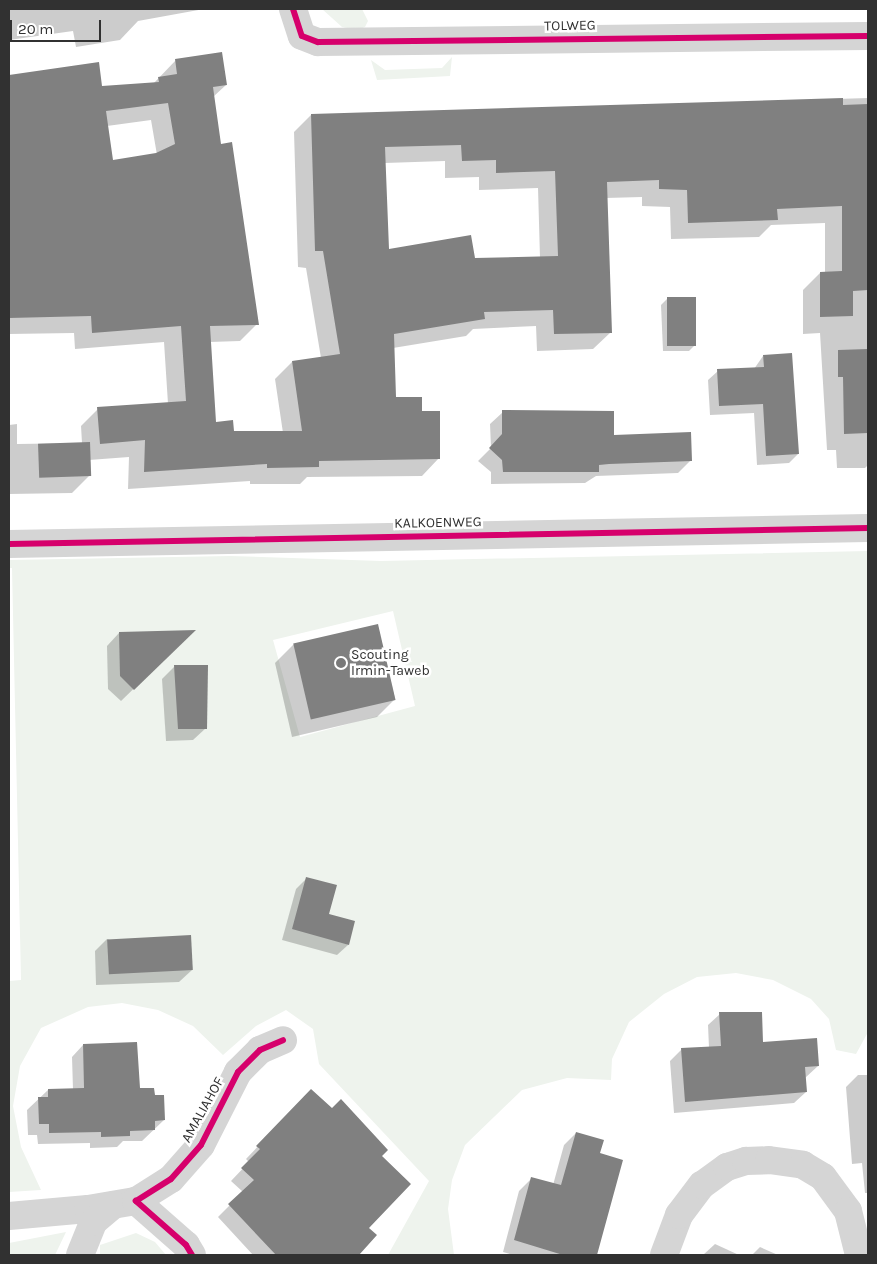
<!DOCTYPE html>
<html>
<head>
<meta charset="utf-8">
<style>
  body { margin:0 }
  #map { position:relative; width:877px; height:1264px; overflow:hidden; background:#fff; font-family:Karla,sans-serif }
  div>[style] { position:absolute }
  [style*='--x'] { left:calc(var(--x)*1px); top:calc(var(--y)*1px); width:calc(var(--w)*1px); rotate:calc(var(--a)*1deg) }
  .green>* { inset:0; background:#eef3ed }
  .shadow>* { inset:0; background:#0003 }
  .building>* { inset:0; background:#808080; transform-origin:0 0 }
  .minor>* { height:28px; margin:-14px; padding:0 14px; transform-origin:14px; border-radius:14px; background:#d5d5d5 }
  .cycleway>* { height:6px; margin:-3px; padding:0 3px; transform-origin:3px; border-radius:3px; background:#d6006c }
  .dots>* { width:14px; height:14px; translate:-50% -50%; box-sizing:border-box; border:2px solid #fff; border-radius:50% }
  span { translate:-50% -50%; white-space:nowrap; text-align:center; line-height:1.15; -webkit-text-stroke:5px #fff; paint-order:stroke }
  .street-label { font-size:14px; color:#313131 }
  .poi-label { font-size:14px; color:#313131 }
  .left { translate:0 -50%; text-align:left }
  .frame { position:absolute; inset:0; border:10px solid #313131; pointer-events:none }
  .scale { position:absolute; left:10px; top:20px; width:91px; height:22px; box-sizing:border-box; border:2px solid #313131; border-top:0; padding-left:6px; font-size:15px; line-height:18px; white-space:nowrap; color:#313131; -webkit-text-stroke:4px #fff; paint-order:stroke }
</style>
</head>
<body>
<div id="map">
  <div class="green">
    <div style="clip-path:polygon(322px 9px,362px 9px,368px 21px,365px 27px,357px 30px,342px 27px)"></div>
    <div style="clip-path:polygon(452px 57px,450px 76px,377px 80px,371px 60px,385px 70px,442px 68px)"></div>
    <div style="clip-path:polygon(evenodd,868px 551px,868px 1032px,856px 1054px,836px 1050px,829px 1019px,811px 999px,773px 980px,736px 973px,697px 977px,664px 994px,629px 1022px,612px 1059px,611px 1080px,567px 1078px,522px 1090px,465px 1145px,452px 1180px,448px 1209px,454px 1255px,388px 1255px,429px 1181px,319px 1064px,313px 1029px,286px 1010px,256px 1026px,223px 1055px,193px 1026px,158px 1010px,122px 1003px,88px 1007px,41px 1028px,20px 1066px,13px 1106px,21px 1147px,41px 1190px,9px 1192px,9px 981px,21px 980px,12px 568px,9px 568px,9px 560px,230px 556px,381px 561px,868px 551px,393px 611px,415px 706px,300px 737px,273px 640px,393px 611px)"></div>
    <div style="clip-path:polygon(66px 1232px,55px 1255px,9px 1255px,9px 1243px)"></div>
    <div style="clip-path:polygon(136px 1233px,155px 1242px,166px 1255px,100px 1255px,100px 1245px)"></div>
  </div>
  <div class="shadow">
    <div style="clip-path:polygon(9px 9px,204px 9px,138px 21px,120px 40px,76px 47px,73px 31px,9px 40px)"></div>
    <div style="clip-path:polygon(evenodd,176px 60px,226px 85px,213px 97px,220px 145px,257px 324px,240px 341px,210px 342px,215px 423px,233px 433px,283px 433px,275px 379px,292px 362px,321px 358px,306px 268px,298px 267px,294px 132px,311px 115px,868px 98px,868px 465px,865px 468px,837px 468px,836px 450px,827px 450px,820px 333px,803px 334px,803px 290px,820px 273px,825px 273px,825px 223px,771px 225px,759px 237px,671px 239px,670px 207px,642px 206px,642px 197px,606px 198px,611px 332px,593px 349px,537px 351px,536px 326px,473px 329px,466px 336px,393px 348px,395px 399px,421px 412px,439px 458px,422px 476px,307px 477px,300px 484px,250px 484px,250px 481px,128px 489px,129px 457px,89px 460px,89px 476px,72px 493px,9px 494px,9px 425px,17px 424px,17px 444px,82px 443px,81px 426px,98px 409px,168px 404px,164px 342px,75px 349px,74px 333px,9px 334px,9px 76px,98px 63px,101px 87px,153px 84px,176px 60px,151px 120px,157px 155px,112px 161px,107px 126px,151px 120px,176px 60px,445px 161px,445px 178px,479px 177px,479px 190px,538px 188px,540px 258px,474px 259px,387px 250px,385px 163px,445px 161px)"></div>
    <div style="clip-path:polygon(667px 299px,695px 345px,689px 351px,663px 351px,661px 305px)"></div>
    <div style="clip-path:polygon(763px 356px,798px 454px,789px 463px,757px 465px,754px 413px,710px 415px,708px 380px,718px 371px,754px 369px)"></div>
    <div style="clip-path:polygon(503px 412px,613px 436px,691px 460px,678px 473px,596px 476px,585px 483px,491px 484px,491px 472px,478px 461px,491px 448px,490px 424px)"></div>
    <div style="clip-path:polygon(377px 626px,395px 699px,377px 717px,292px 737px,275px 663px,293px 645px)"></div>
    <div style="clip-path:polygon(119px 633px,182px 642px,121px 701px,108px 689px,107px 646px)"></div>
    <div style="clip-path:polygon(175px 666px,206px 728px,193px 740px,166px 741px,162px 679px)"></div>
    <div style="clip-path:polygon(307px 878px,348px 945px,337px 955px,282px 940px,296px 889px)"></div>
    <div style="clip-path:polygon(107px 939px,192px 970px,179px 982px,96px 985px,95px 951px)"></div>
    <div style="clip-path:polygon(720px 1014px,762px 1043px,818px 1066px,805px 1078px,806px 1092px,794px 1103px,674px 1113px,670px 1061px,682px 1049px,709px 1048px,708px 1025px)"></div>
    <div style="clip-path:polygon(83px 1045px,138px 1089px,154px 1097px,164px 1120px,142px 1141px,123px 1141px,117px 1147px,90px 1148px,90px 1143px,38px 1144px,37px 1135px,28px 1135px,27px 1110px,48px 1090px,73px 1090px,72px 1057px)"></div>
    <div style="clip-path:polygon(858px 1075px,868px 1075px,868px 1193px,865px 1193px,862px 1163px,852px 1164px,846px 1087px)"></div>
    <div style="clip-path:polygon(299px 1103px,380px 1156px,367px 1228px,371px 1231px,350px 1255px,303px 1255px,289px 1241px,274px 1255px,253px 1255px,218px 1217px,243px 1192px,231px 1181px,249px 1162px,246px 1159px)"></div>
    <div style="clip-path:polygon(576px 1133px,598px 1154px,622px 1161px,596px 1255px,513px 1255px,503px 1252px,519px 1191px,531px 1179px,553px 1185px,564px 1145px)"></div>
    <div style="clip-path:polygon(715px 1244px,739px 1255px,703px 1255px)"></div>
    <div style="clip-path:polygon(760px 1247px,778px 1255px,752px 1255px)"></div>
  </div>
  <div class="building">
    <div style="clip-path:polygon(evenodd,222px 52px,227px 85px,213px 87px,221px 144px,232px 142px,259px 325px,210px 326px,216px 422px,233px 420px,234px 431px,302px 431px,292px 361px,340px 354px,323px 251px,315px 251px,311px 114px,843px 98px,843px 105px,868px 104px,868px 290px,853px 291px,853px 316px,820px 317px,820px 272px,842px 271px,842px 206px,777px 209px,778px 220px,688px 223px,687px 190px,659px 189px,659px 180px,607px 182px,612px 333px,554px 334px,553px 310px,484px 312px,485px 319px,394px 334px,396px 397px,422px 397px,422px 411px,440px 411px,440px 459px,319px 461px,319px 467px,267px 468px,267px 464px,144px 472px,145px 440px,100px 444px,97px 407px,186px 401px,181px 326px,92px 333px,91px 316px,9px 318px,9px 75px,99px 62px,102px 86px,159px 82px,158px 77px,177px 74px,175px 59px,222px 52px,168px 103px,175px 144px,156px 153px,113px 160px,106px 111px,168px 103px,222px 52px,461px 145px,462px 161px,496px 160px,496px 173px,555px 171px,558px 256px,475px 258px,471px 235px,389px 249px,385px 147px,461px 145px)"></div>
    <div style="left:696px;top:297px;width:49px;height:29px;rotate:90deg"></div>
    <div style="clip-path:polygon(868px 349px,868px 433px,844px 434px,843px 377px,838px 377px,838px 350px)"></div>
    <div style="clip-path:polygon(792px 353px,799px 454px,766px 456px,763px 404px,719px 406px,717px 369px,764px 367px,763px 355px)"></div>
    <div style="clip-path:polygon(502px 410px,614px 411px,614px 435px,691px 432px,692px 461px,609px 464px,599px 465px,599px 472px,503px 472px,502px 460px,489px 448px,502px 434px)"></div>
    <div style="left:90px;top:442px;width:34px;height:52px;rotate:88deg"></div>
    <div style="left:378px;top:624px;width:78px;height:87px;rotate:77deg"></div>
    <div style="clip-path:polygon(196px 630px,134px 690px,120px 676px,119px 632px)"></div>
    <div style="clip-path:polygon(174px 665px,208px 665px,207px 729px,178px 729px)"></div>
    <div style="clip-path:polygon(306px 877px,337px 885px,329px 914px,355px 921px,349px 945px,292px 929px)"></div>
    <div style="left:191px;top:935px;width:35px;height:84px;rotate:87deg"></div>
    <div style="clip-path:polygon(719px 1012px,762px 1012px,763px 1042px,817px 1038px,819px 1066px,805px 1067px,807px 1092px,685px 1102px,681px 1048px,721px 1046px)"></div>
    <div style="clip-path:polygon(137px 1042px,140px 1088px,154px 1088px,155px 1095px,164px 1095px,165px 1120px,155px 1121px,155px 1130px,130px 1131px,130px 1136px,101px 1137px,101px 1132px,49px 1133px,49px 1124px,39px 1124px,38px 1097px,48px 1097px,48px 1089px,84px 1088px,83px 1044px)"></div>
    <div style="clip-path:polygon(311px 1089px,332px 1108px,341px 1099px,388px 1150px,382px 1156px,411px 1184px,369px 1228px,377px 1235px,359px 1255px,276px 1255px,228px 1204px,254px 1180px,241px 1168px,260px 1149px,256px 1146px)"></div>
    <div style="clip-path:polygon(576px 1132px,604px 1140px,600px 1153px,623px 1160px,597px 1255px,563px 1255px,514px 1240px,531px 1177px,561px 1185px)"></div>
  </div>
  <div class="minor">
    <div style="--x:293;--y:9;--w:28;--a:72"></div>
    <div style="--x:302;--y:36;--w:17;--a:21"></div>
    <div style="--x:318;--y:42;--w:550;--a:-0.63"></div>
    <div style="--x:9;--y:544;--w:859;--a:-1.07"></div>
    <div style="--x:9;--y:1216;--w:79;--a:-5.1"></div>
    <div style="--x:88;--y:1209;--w:49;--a:-9.5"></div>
    <div style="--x:80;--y:1255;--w:35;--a:-68"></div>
    <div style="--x:93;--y:1222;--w:26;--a:-40"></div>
    <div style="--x:192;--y:1255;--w:12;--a:-121"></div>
    <div style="--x:186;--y:1245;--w:67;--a:-138.7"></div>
    <div style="--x:136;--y:1201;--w:41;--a:-32.2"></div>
    <div style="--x:171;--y:1179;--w:45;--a:-48.6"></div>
    <div style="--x:201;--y:1145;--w:82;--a:-63.1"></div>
    <div style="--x:238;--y:1072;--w:31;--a:-45"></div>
    <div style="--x:260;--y:1050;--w:25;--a:-23"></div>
    <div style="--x:664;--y:1255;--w:43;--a:-69.4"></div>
    <div style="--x:679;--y:1215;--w:38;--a:-53"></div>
    <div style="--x:702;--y:1185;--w:31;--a:-36"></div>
    <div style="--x:727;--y:1167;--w:20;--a:-18"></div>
    <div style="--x:746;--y:1161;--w:23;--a:-2"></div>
    <div style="--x:769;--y:1160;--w:34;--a:8"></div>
    <div style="--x:803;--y:1165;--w:23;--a:31"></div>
    <div style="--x:823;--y:1177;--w:42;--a:53.7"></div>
    <div style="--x:848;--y:1211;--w:45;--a:76"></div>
  </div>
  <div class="cycleway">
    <div style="--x:293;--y:9;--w:28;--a:72"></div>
    <div style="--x:302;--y:36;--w:17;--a:21"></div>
    <div style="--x:318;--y:42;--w:550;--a:-0.63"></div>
    <div style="--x:9;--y:544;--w:859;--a:-1.07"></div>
    <div style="--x:192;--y:1255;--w:12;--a:-121"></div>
    <div style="--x:186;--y:1245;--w:67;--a:-138.7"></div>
    <div style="--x:136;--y:1201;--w:41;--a:-32.2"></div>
    <div style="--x:171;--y:1179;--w:45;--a:-48.6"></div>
    <div style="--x:201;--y:1145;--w:82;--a:-63.1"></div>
    <div style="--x:238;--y:1072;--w:31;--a:-45"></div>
    <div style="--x:260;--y:1050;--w:25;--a:-23"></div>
  </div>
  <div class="dots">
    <div style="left:341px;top:663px;background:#797979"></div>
  </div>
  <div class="street-label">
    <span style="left:570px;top:26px;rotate:-1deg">TOLWEG</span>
    <span style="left:438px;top:523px;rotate:-1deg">KALKOENWEG</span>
    <span style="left:203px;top:1110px;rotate:-61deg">AMALIAHOF</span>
  </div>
  <div class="poi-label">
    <span class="left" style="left:351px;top:663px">Scouting<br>Irmin-Taweb</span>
  </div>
  <div class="frame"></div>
  <div class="scale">20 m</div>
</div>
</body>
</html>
